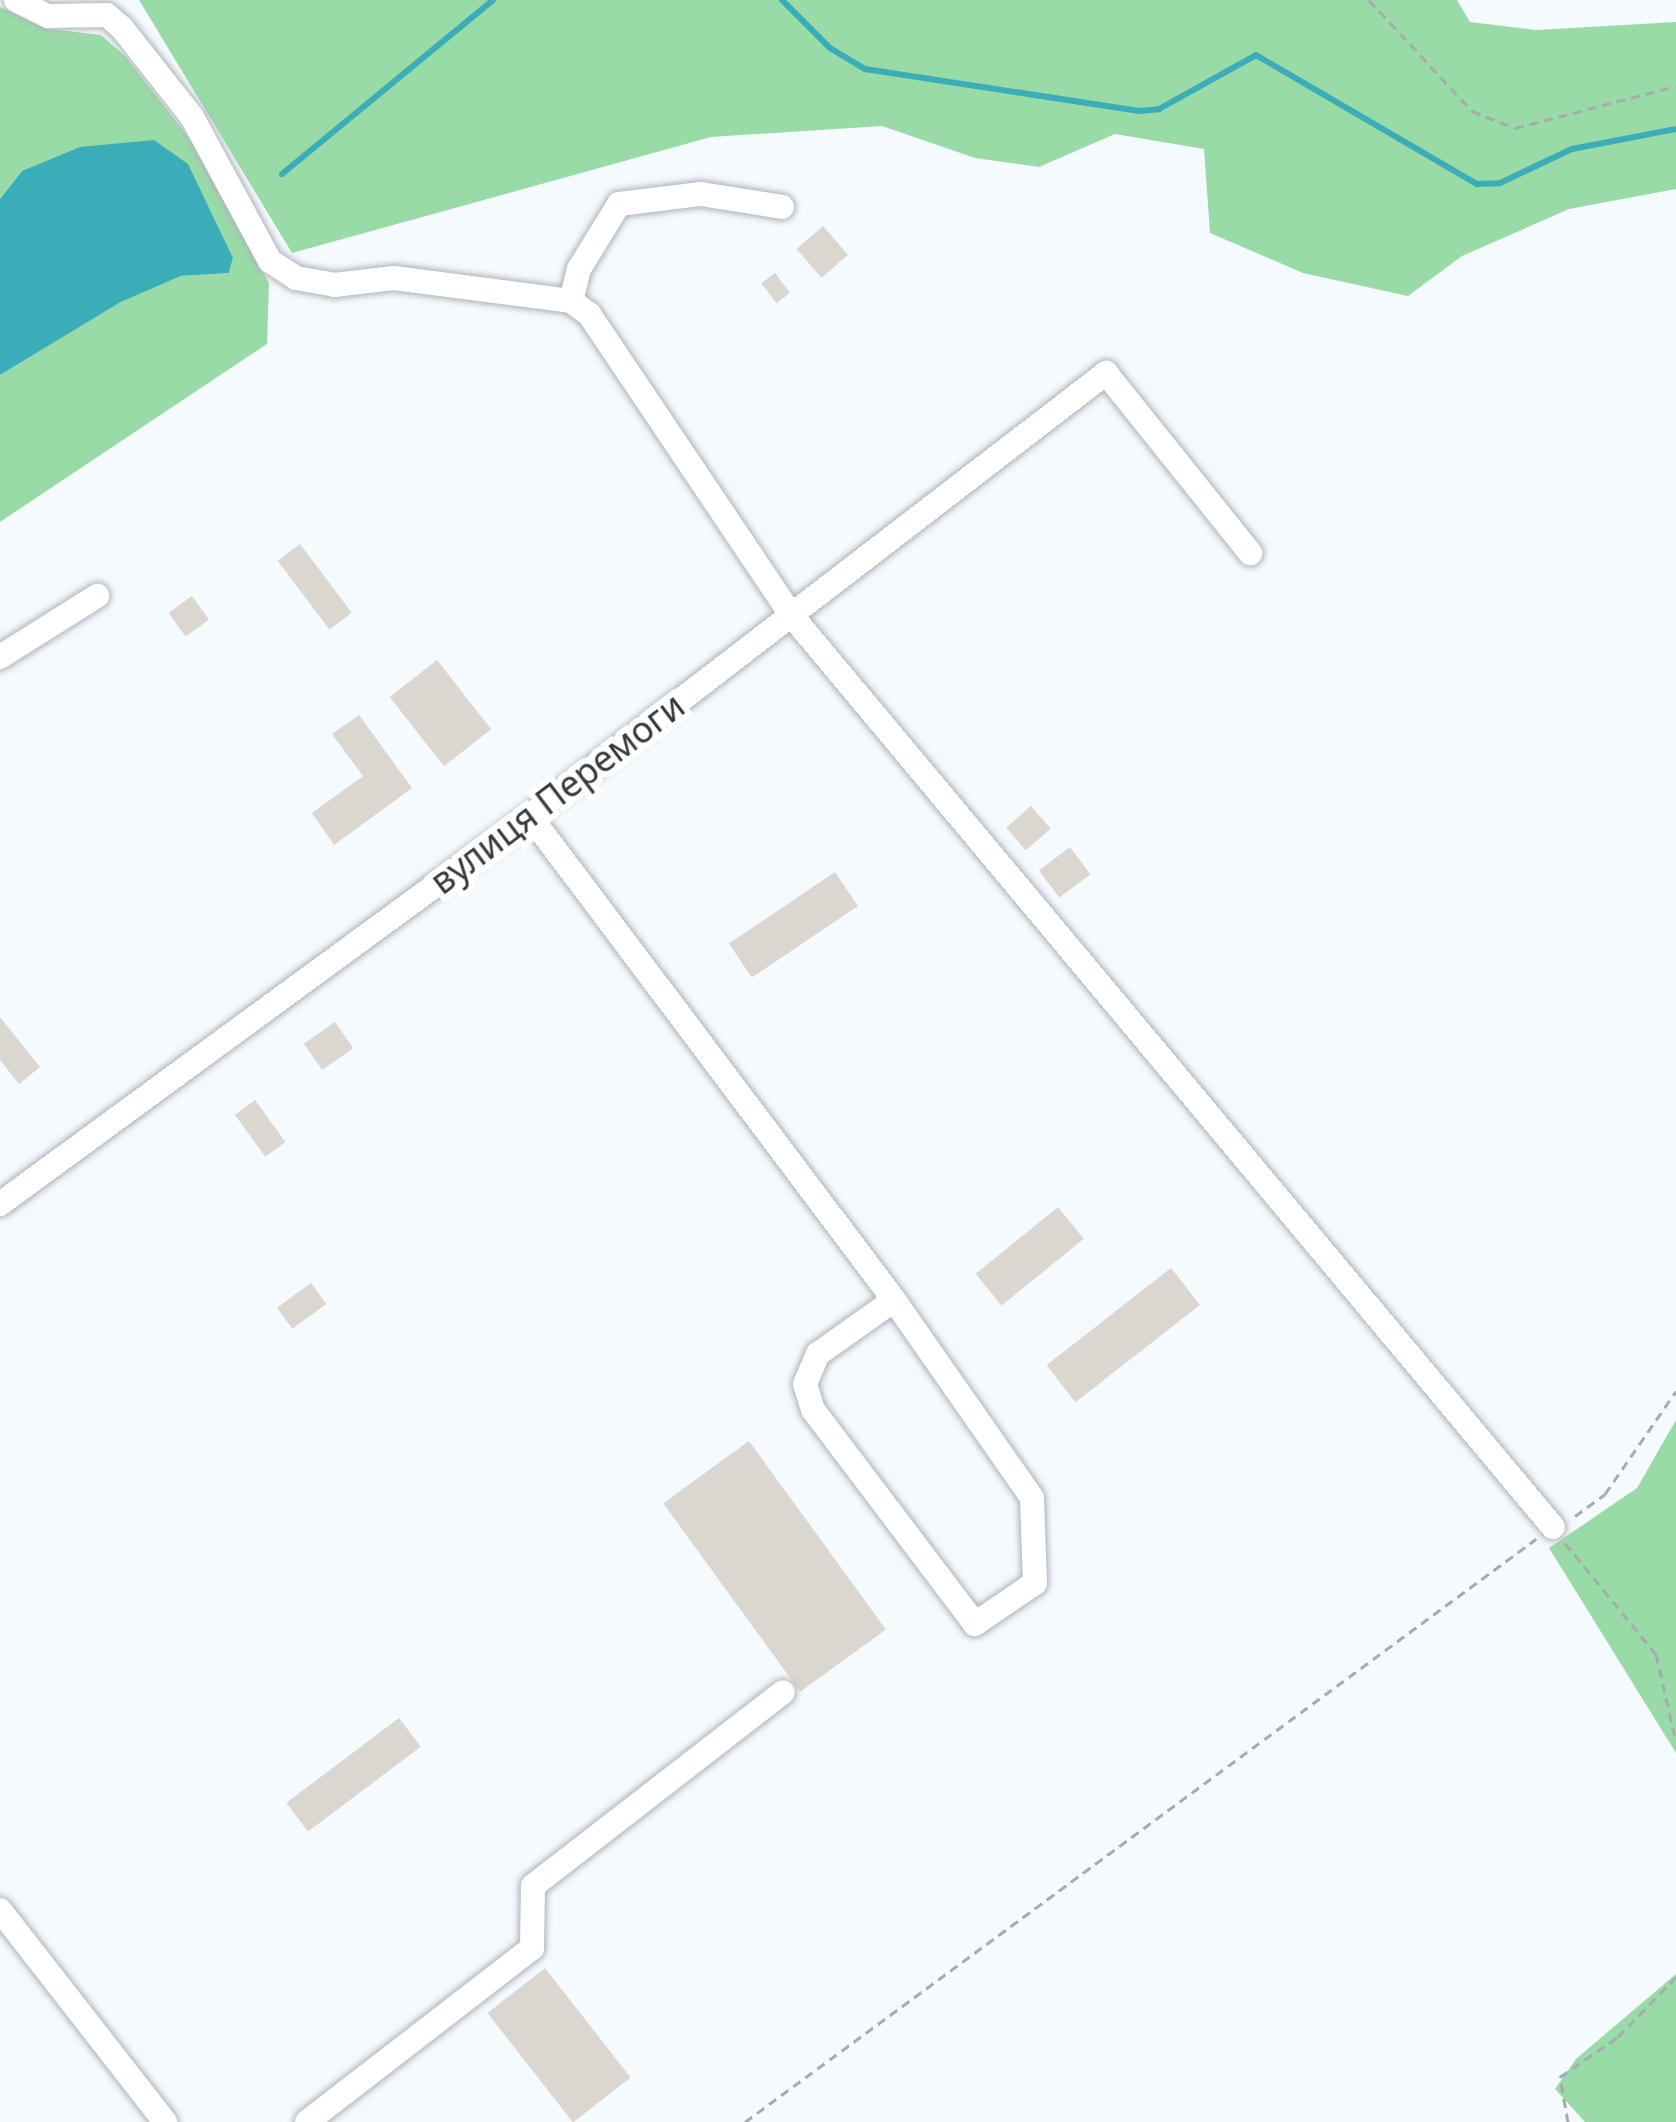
<!DOCTYPE html>
<html>
<head>
<meta charset="utf-8">
<style>
  body { margin:0 }
  #map { position:relative; width:1676px; height:2122px; overflow:hidden; background:#f5faff; font-family:"Noto Sans",sans-serif }
  div>[style] { position:absolute }
  [style*='--x'] { left:calc(var(--x)*1px); top:calc(var(--y)*1px); width:calc(var(--w)*1px); rotate:calc(var(--a)*1deg) }
  .green>* { inset:0; background:#99dba7 }
  .water>* { inset:0; background:#3badb9 }
  .stream>* { height:6px; margin:-3px; padding:0 3px; transform-origin:3px; border-radius:3px; background:#3badb9 }
  .building>* { inset:0; background:#dbd6d0; transform-origin:0 0 }
  .path>* { height:3px; margin-top:-1.5px; transform-origin:0; background:repeating-linear-gradient(90deg,#a6abae 0 9px,transparent 0 15px) }
  .roads { filter:drop-shadow(0 0 3px #aeb4b9) drop-shadow(0 0 3px #aeb4b9) }
  .minor>* { height:24px; margin:-12px; padding:0 12px; transform-origin:12px; border-radius:12px; background:#fff }
  span { translate:-50% -50%; white-space:nowrap; text-align:center; line-height:1.15; -webkit-text-stroke:12px #fff; paint-order:stroke }
  .street-label { font-size:36px; color:#383b3d }
</style>
</head>
<body>
<div id="map">
  <div class="green">
    <div style="clip-path:polygon(139px 0,1457px 0,1470px 22px,1536px 30px,1676px 22px,1676px 189px,1569px 209px,1462px 256px,1408px 296px,1303px 273px,1210px 233px,1204px 149px,1115px 134px,1039px 167px,975px 158px,882px 126px,711px 137px,292px 253px)"></div>
    <div style="clip-path:polygon(0 7px,50px 29px,101px 35px,126px 57px,196px 147px,269px 283px,267px 344px,0 522px,0 375px,121px 302px,181px 276px,229px 273px,233px 259px,188px 165px,22px 171px,0 199px)"></div>
    <div style="clip-path:polygon(1676px 1420px,1676px 1753px,1549px 1548px,1637px 1488px)"></div>
    <div style="clip-path:polygon(1676px 1974px,1676px 2122px,1585px 2122px,1555px 2089px,1576px 2059px)"></div>
  </div>
  <div class="water">
    <div style="clip-path:polygon(154px 140px,188px 164px,233px 258px,229px 273px,181px 276px,121px 302px,0 375px,0 199px,22px 171px,80px 147px)"></div>
  </div>
  <div class="stream">
    <div style="--x:782;--y:0;--w:68;--a:45"></div>
    <div style="--x:830;--y:48;--w:41;--a:31"></div>
    <div style="--x:865;--y:69;--w:276;--a:8.7"></div>
    <div style="--x:1138;--y:111;--w:21;--a:-5"></div>
    <div style="--x:1159;--y:109;--w:111;--a:-29.1"></div>
    <div style="--x:1256;--y:55;--w:256;--a:30.3"></div>
    <div style="--x:1477;--y:184;--w:23;--a:-2"></div>
    <div style="--x:1500;--y:183;--w:80;--a:-25.3"></div>
    <div style="--x:1572;--y:149;--w:106;--a:-10.9"></div>
    <div style="--x:282;--y:174;--w:273;--a:-39.5"></div>
  </div>
  <div class="building">
    <div style="left:823px;top:226px;width:38px;height:35px;rotate:49deg"></div>
    <div style="left:775px;top:273px;width:25px;height:17px;rotate:53deg"></div>
    <div style="left:300px;top:544px;width:86px;height:28px;rotate:53deg"></div>
    <div style="left:192px;top:596px;width:29px;height:29px;rotate:54deg"></div>
    <div style="left:437px;top:660px;width:88px;height:60px;rotate:52deg"></div>
    <div style="clip-path:polygon(359px 715px,412px 788px,334px 845px,312px 813px,363px 776px,332px 734px)"></div>
    <div style="left:1031px;top:806px;width:30px;height:33px;rotate:49deg"></div>
    <div style="left:1070px;top:847px;width:34px;height:39px;rotate:53deg"></div>
    <div style="left:835px;top:872px;width:41px;height:128px;rotate:56deg"></div>
    <div style="clip-path:polygon(0 1017px,40px 1067px,19px 1084px,0 1060px)"></div>
    <div style="left:335px;top:1022px;width:32px;height:38px;rotate:55deg"></div>
    <div style="left:255px;top:1100px;width:52px;height:25px;rotate:54deg"></div>
    <div style="left:1058px;top:1207px;width:41px;height:106px;rotate:51deg"></div>
    <div style="left:1171px;top:1268px;width:47px;height:158px;rotate:52deg"></div>
    <div style="left:311px;top:1283px;width:26px;height:42px;rotate:54deg"></div>
    <div style="left:749px;top:1441px;width:233px;height:106px;rotate:54deg"></div>
    <div style="left:399px;top:1718px;width:36px;height:141px;rotate:53deg"></div>
    <div style="left:545px;top:1968px;width:139px;height:73px;rotate:52deg"></div>
  </div>
  <div class="path">
    <div style="--x:1369;--y:0;--w:151;--a:47.1"></div>
    <div style="--x:1472;--y:111;--w:46;--a:21.6"></div>
    <div style="--x:1515;--y:128;--w:166;--a:-14.6"></div>
    <div style="--x:1575;--y:1516;--w:37;--a:-36"></div>
    <div style="--x:1605;--y:1494;--w:125;--a:-55.4"></div>
    <div style="--x:1565;--y:1543;--w:144;--a:50.7"></div>
    <div style="--x:1656;--y:1654;--w:90;--a:77.2"></div>
    <div style="--x:745;--y:2122;--w:983;--a:-36.39"></div>
    <div style="--x:1568;--y:2122;--w:46;--a:-100.1"></div>
    <div style="--x:1560;--y:2077;--w:70;--a:-34.6"></div>
    <div style="--x:1618;--y:2037;--w:83;--a:-46"></div>
  </div>
  <div class="roads">
    <div class="minor">
      <div style="--x:16;--y:0;--w:36;--a:27"></div>
      <div style="--x:48;--y:16;--w:59;--a:-1"></div>
      <div style="--x:107;--y:15;--w:20;--a:41"></div>
      <div style="--x:122;--y:28;--w:113;--a:51.8"></div>
      <div style="--x:192;--y:117;--w:164;--a:61.6"></div>
      <div style="--x:270;--y:261;--w:31;--a:33"></div>
      <div style="--x:296;--y:278;--w:39;--a:10"></div>
      <div style="--x:334;--y:285;--w:60;--a:-6.7"></div>
      <div style="--x:394;--y:278;--w:178;--a:7.4"></div>
      <div style="--x:571;--y:301;--w:22;--a:36"></div>
      <div style="--x:589;--y:314;--w:364;--a:56.1"></div>
      <div style="--x:792;--y:616;--w:1187;--a:50.13"></div>
      <div style="--x:571;--y:301;--w:33;--a:-76"></div>
      <div style="--x:579;--y:269;--w:76;--a:-58.4"></div>
      <div style="--x:619;--y:204;--w:83;--a:-7"></div>
      <div style="--x:701;--y:194;--w:82;--a:9.1"></div>
      <div style="--x:0;--y:657;--w:115;--a:-32.2"></div>
      <div style="--x:530;--y:816;--w:606;--a:53.05"></div>
      <div style="--x:894;--y:1300;--w:241;--a:55.1"></div>
      <div style="--x:1032;--y:1498;--w:85;--a:88"></div>
      <div style="--x:1035;--y:1583;--w:73;--a:145.7"></div>
      <div style="--x:975;--y:1624;--w:268;--a:-127.1"></div>
      <div style="--x:813;--y:1410;--w:27;--a:-107"></div>
      <div style="--x:805;--y:1384;--w:33;--a:-67"></div>
      <div style="--x:818;--y:1354;--w:93;--a:-35.4"></div>
      <div style="--x:0;--y:1204;--w:657;--a:-36.21"></div>
      <div style="--x:530;--y:816;--w:727;--a:-37.56"></div>
      <div style="--x:1106;--y:373;--w:231;--a:51.3"></div>
      <div style="--x:0;--y:1910;--w:269;--a:52.1"></div>
      <div style="--x:307;--y:2122;--w:284;--a:-37.7"></div>
      <div style="--x:532;--y:1948;--w:62;--a:-89.1"></div>
      <div style="--x:533;--y:1886;--w:316;--a:-37.8"></div>
    </div>
  </div>
  <div class="street-label">
    <span style="left:557px;top:793px;rotate:-37deg">вулиця Перемоги</span>
  </div>
</div>
</body>
</html>
